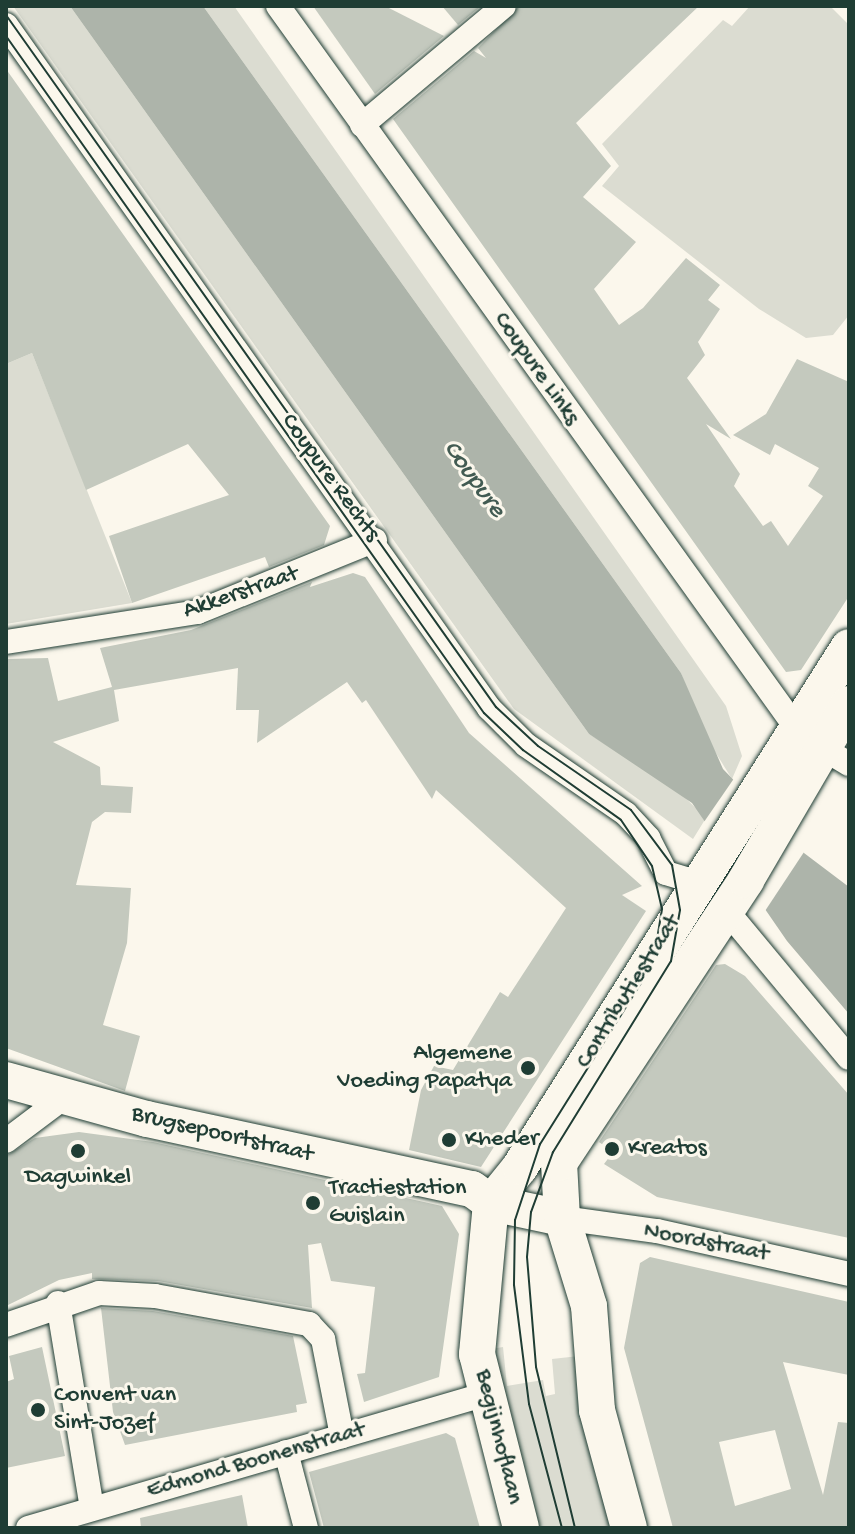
<!DOCTYPE html>
<html>
<head>
<meta charset="utf-8">
<style>
  body { margin:0 }
  #map { position:relative; width:855px; height:1534px; overflow:hidden; background:#fbf7ec; font-family:"Gochi Hand",sans-serif }
  div>[style] { position:absolute }
  [style*='--x'] { left:calc(var(--x)*1px); top:calc(var(--y)*1px); width:calc(var(--w)*1px); rotate:calc(var(--a)*1deg) }
  .green>* { inset:0; background:#dbdcd1 }
  .water>* { inset:0; background:#adb4aa }
  .pier>* { inset:0; background:#fbf7ec }
  .building>* { inset:0; background:#c4c9be }
  .roads { filter:drop-shadow(0 0 2px #1f3d34) drop-shadow(0 0 2px #1f3d34) }
  .street>* { height:24px; margin:-12px; padding:0 12px; transform-origin:12px; border-radius:12px; background:#fbf7ec }
  .secondary>* { height:36px; margin:-18px; padding:0 18px; transform-origin:18px; border-radius:18px; background:#fbf7ec }
  .tram>* { height:2px; margin:-1px; padding:0 1px; transform-origin:1px; border-radius:1px; background:#1f3d34 }
  .dots>* { width:22px; height:22px; translate:-50% -50%; box-sizing:border-box; border:4px solid #fbf7ec; border-radius:50% }
  span { translate:-50% -50%; white-space:nowrap; text-align:center; line-height:1.15; -webkit-text-stroke:6px #fbf7ec; paint-order:stroke }
  .street-label { font-size:24px; color:#1f3d34 }
  .poi-label { font-size:24px; color:#1f3d34 }
  .right { translate:-100% -50%; text-align:right }
  .left { translate:0 -50%; text-align:left }
  .water-label { font-size:26px; color:#425b52; font-style:italic }
  .frame { position:absolute; inset:0; border:8px solid #1f3d34; pointer-events:none }
</style>
</head>
<body>
<div id="map">
  <div class="green">
    <div style="clip-path:polygon(13px 6px,70px 6px,589px 734px,671px 784px,706px 818px,693px 839px,514px 709px)"></div>
    <div style="clip-path:polygon(203px 6px,234px 6px,726px 706px,742px 756px,732px 779px,701px 729px,681px 673px)"></div>
    <div style="clip-path:polygon(750px 6px,830px 6px,849px 25px,849px 315px,833px 335px,806px 338px,759px 309px,602px 186px,619px 166px,602px 144px,723px 20px,732px 26px)"></div>
    <div style="clip-path:polygon(32px 353px,132px 603px,6px 624px,6px 364px)"></div>
    <div style="clip-path:polygon(503px 1347px,507px 1386px,543px 1380px,546px 1396px,555px 1394px,552px 1359px,579px 1356px,613px 1528px,536px 1528px,491px 1349px)"></div>
  </div>
  <div class="water">
    <div style="clip-path:polygon(70px 6px,203px 6px,681px 673px,723px 769px,804px 853px,849px 887px,849px 1014px,787px 941px,692px 803px,589px 734px)"></div>
  </div>
  <div class="pier">
    <div style="clip-path:polygon(735px 777px,806px 849px,765px 911px,704px 822px)"></div>
  </div>
  <div class="building">
    <div style="clip-path:polygon(313px 6px,385px 6px,444px 36px,375px 94px)"></div>
    <div style="clip-path:polygon(442px 6px,481px 6px,458px 25px)"></div>
    <div style="clip-path:polygon(519px 6px,699px 6px,576px 123px,611px 166px,583px 197px,636px 242px,594px 289px,619px 325px,643px 308px,686px 258px,720px 285px,708px 300px,720px 309px,698px 342px,705px 355px,687px 378px,731px 439px,706px 424px,740px 474px,734px 486px,763px 526px,771px 521px,788px 546px,823px 496px,808px 486px,819px 468px,775px 444px,770px 455px,733px 435px,766px 414px,797px 359px,849px 382px,849px 596px,801px 670px,786px 672px,393px 119px,474px 51px,486px 58px,478px 48px)"></div>
    <div style="clip-path:polygon(6px 69px,330px 526px,324px 545px,269px 567px,265px 557px,132px 603px,109px 536px,229px 495px,188px 444px,86px 490px,32px 353px,6px 364px)"></div>
    <div style="clip-path:polygon(353px 573px,365px 577px,469px 733px,642px 886px,622px 895px,646px 911px,481px 1167px,409px 1150px,421px 1090px,434px 1066px,453px 1070px,500px 992px,508px 997px,566px 908px,436px 790px,432px 799px,366px 700px,362px 703px,347px 682px,257px 743px,259px 710px,236px 710px,238px 668px,114px 690px,119px 721px,53px 742px,100px 767px,101px 785px,133px 787px,131px 813px,105px 812px,92px 822px,76px 885px,131px 888px,127px 943px,103px 1025px,140px 1036px,125px 1091px,6px 1048px,6px 659px,48px 658px,58px 701px,112px 687px,100px 648px,191px 630px,312px 582px,310px 587px)"></div>
    <div style="clip-path:polygon(725px 964px,745px 976px,849px 1095px,849px 1238px,657px 1197px,604px 1164px,613px 1152px,599px 1142px,716px 965px)"></div>
    <div style="clip-path:polygon(79px 1132px,153px 1142px,442px 1206px,459px 1234px,439px 1377px,364px 1402px,357px 1374px,365px 1373px,375px 1287px,331px 1281px,321px 1243px,308px 1245px,312px 1308px,158px 1281px,92px 1279px,92px 1273px,59px 1280px,6px 1306px,6px 1156px,35px 1138px)"></div>
    <div style="clip-path:polygon(evenodd,650px 1257px,849px 1302px,849px 1375px,783px 1362px,823px 1495px,838px 1422px,849px 1423px,849px 1528px,673px 1528px,624px 1348px,640px 1263px,650px 1257px,775px 1430px,791px 1489px,735px 1506px,719px 1442px,775px 1430px)"></div>
    <div style="clip-path:polygon(101px 1308px,153px 1311px,293px 1336px,307px 1403px,296px 1405px,297px 1412px,125px 1445px,113px 1412px)"></div>
    <div style="clip-path:polygon(42px 1347px,65px 1456px,6px 1468px,6px 1382px,14px 1379px,9px 1356px)"></div>
    <div style="clip-path:polygon(446px 1433px,455px 1438px,480px 1528px,324px 1528px,309px 1472px)"></div>
    <div style="clip-path:polygon(242px 1495px,248px 1528px,141px 1528px,140px 1518px)"></div>
  </div>
  <div class="roads">
    <div class="street">
      <div style="--x:278;--y:6;--w:890;--a:54.33"></div>
      <div style="--x:6;--y:25;--w:837;--a:54.73"></div>
      <div style="--x:489;--y:708;--w:52;--a:45"></div>
      <div style="--x:526;--y:745;--w:121;--a:34.6"></div>
      <div style="--x:626;--y:814;--w:33;--a:47"></div>
      <div style="--x:648;--y:838;--w:39;--a:63"></div>
      <div style="--x:666;--y:873;--w:31;--a:17"></div>
      <div style="--x:362;--y:125;--w:185;--a:-40"></div>
      <div style="--x:6;--y:642;--w:194;--a:-8.9"></div>
      <div style="--x:198;--y:612;--w:191;--a:-22.1"></div>
      <div style="--x:824;--y:749;--w:29;--a:31"></div>
      <div style="--x:726;--y:910;--w:192;--a:50.3"></div>
      <div style="--x:6;--y:1141;--w:75;--a:-36.9"></div>
      <div style="--x:562;--y:1218;--w:96;--a:7.8"></div>
      <div style="--x:657;--y:1231;--w:197;--a:12.6"></div>
      <div style="--x:58;--y:1303;--w:208;--a:80.6"></div>
      <div style="--x:6;--y:1325;--w:98;--a:-19"></div>
      <div style="--x:99;--y:1293;--w:56;--a:3.1"></div>
      <div style="--x:155;--y:1296;--w:157;--a:10.3"></div>
      <div style="--x:309;--y:1324;--w:21;--a:47"></div>
      <div style="--x:323;--y:1339;--w:99;--a:78.9"></div>
      <div style="--x:286;--y:1452;--w:79;--a:75.3"></div>
      <div style="--x:28;--y:1528;--w:474;--a:-16.3"></div>
    </div>
    <div class="secondary">
      <div style="--x:6;--y:1080;--w:146;--a:15.5"></div>
      <div style="--x:147;--y:1119;--w:332;--a:12.2"></div>
      <div style="--x:472;--y:1189;--w:24;--a:36"></div>
      <div style="--x:491;--y:1203;--w:73;--a:11.9"></div>
      <div style="--x:491;--y:1203;--w:46;--a:-51.1"></div>
      <div style="--x:520;--y:1167;--w:615;--a:-57.68"></div>
      <div style="--x:491;--y:1203;--w:152;--a:95.3"></div>
      <div style="--x:477;--y:1354;--w:179;--a:75.8"></div>
      <div style="--x:629;--y:1528;--w:122;--a:-105.2"></div>
      <div style="--x:597;--y:1410;--w:104;--a:-94.4"></div>
      <div style="--x:589;--y:1306;--w:92;--a:-107.1"></div>
      <div style="--x:562;--y:1218;--w:55;--a:-93.1"></div>
      <div style="--x:559;--y:1163;--w:339;--a:-56.5"></div>
      <div style="--x:746;--y:880;--w:204;--a:-59.7"></div>
    </div>
  </div>
  <div class="tram">
    <div style="--x:6;--y:15;--w:848;--a:54.7"></div>
    <div style="--x:496;--y:707;--w:57;--a:42.9"></div>
    <div style="--x:538;--y:746;--w:113;--a:34.5"></div>
    <div style="--x:631;--y:810;--w:69;--a:53.3"></div>
    <div style="--x:672;--y:865;--w:46;--a:79.9"></div>
    <div style="--x:680;--y:910;--w:52;--a:100"></div>
    <div style="--x:671;--y:961;--w:225;--a:121.7"></div>
    <div style="--x:553;--y:1152;--w:64;--a:110.1"></div>
    <div style="--x:531;--y:1212;--w:45;--a:95.1"></div>
    <div style="--x:527;--y:1257;--w:110;--a:85.3"></div>
    <div style="--x:536;--y:1367;--w:166;--a:76.4"></div>
    <div style="--x:6;--y:36;--w:829;--a:54.78"></div>
    <div style="--x:484;--y:713;--w:54;--a:43.5"></div>
    <div style="--x:523;--y:750;--w:120;--a:35.5"></div>
    <div style="--x:621;--y:820;--w:55;--a:56"></div>
    <div style="--x:652;--y:866;--w:44;--a:76.9"></div>
    <div style="--x:662;--y:909;--w:56;--a:99.3"></div>
    <div style="--x:653;--y:964;--w:213;--a:122.1"></div>
    <div style="--x:540;--y:1144;--w:80;--a:108.2"></div>
    <div style="--x:515;--y:1220;--w:65;--a:90.9"></div>
    <div style="--x:514;--y:1285;--w:120;--a:82.8"></div>
    <div style="--x:529;--y:1404;--w:128;--a:75.1"></div>
  </div>
  <div class="dots">
    <div style="left:528px;top:1068px;background:#1f3d34"></div>
    <div style="left:449px;top:1140px;background:#1f3d34"></div>
    <div style="left:612px;top:1149px;background:#1f3d34"></div>
    <div style="left:78px;top:1151px;background:#1f3d34"></div>
    <div style="left:313px;top:1203px;background:#1f3d34"></div>
    <div style="left:38px;top:1410px;background:#1f3d34"></div>
  </div>
  <div class="street-label">
    <span style="left:536px;top:369px;rotate:55deg">Coupure Links</span>
    <span style="left:330px;top:478px;rotate:54deg">Coupure Rechts</span>
    <span style="left:241px;top:593px;rotate:-19deg">Akkerstraat</span>
    <span style="left:629px;top:992px;rotate:-58deg">Contributiestraat</span>
    <span style="left:222px;top:1135px;rotate:13deg">Brugsepoortstraat</span>
    <span style="left:706px;top:1243px;rotate:11deg">Noordstraat</span>
    <span style="left:498px;top:1437px;rotate:76deg">Begijnhoflaan</span>
    <span style="left:256px;top:1461px;rotate:-16deg">Edmond Boonenstraat</span>
  </div>
  <div class="poi-label">
    <span class="right" style="left:512px;top:1068px">Algemene<br>Voeding Papatya</span>
    <span class="left" style="left:465px;top:1140px">Kheder</span>
    <span class="left" style="left:628px;top:1149px">Kreatos</span>
    <span style="left:78px;top:1178px">Dagwinkel</span>
    <span class="left" style="left:329px;top:1203px">Tractiestation<br>Guislain</span>
    <span class="left" style="left:54px;top:1410px">Convent van<br>Sint-Jozef</span>
  </div>
  <div class="water-label">
    <span style="left:473px;top:480px;rotate:54deg">Coupure</span>
  </div>
  <div class="frame"></div>
</div>
</body>
</html>
